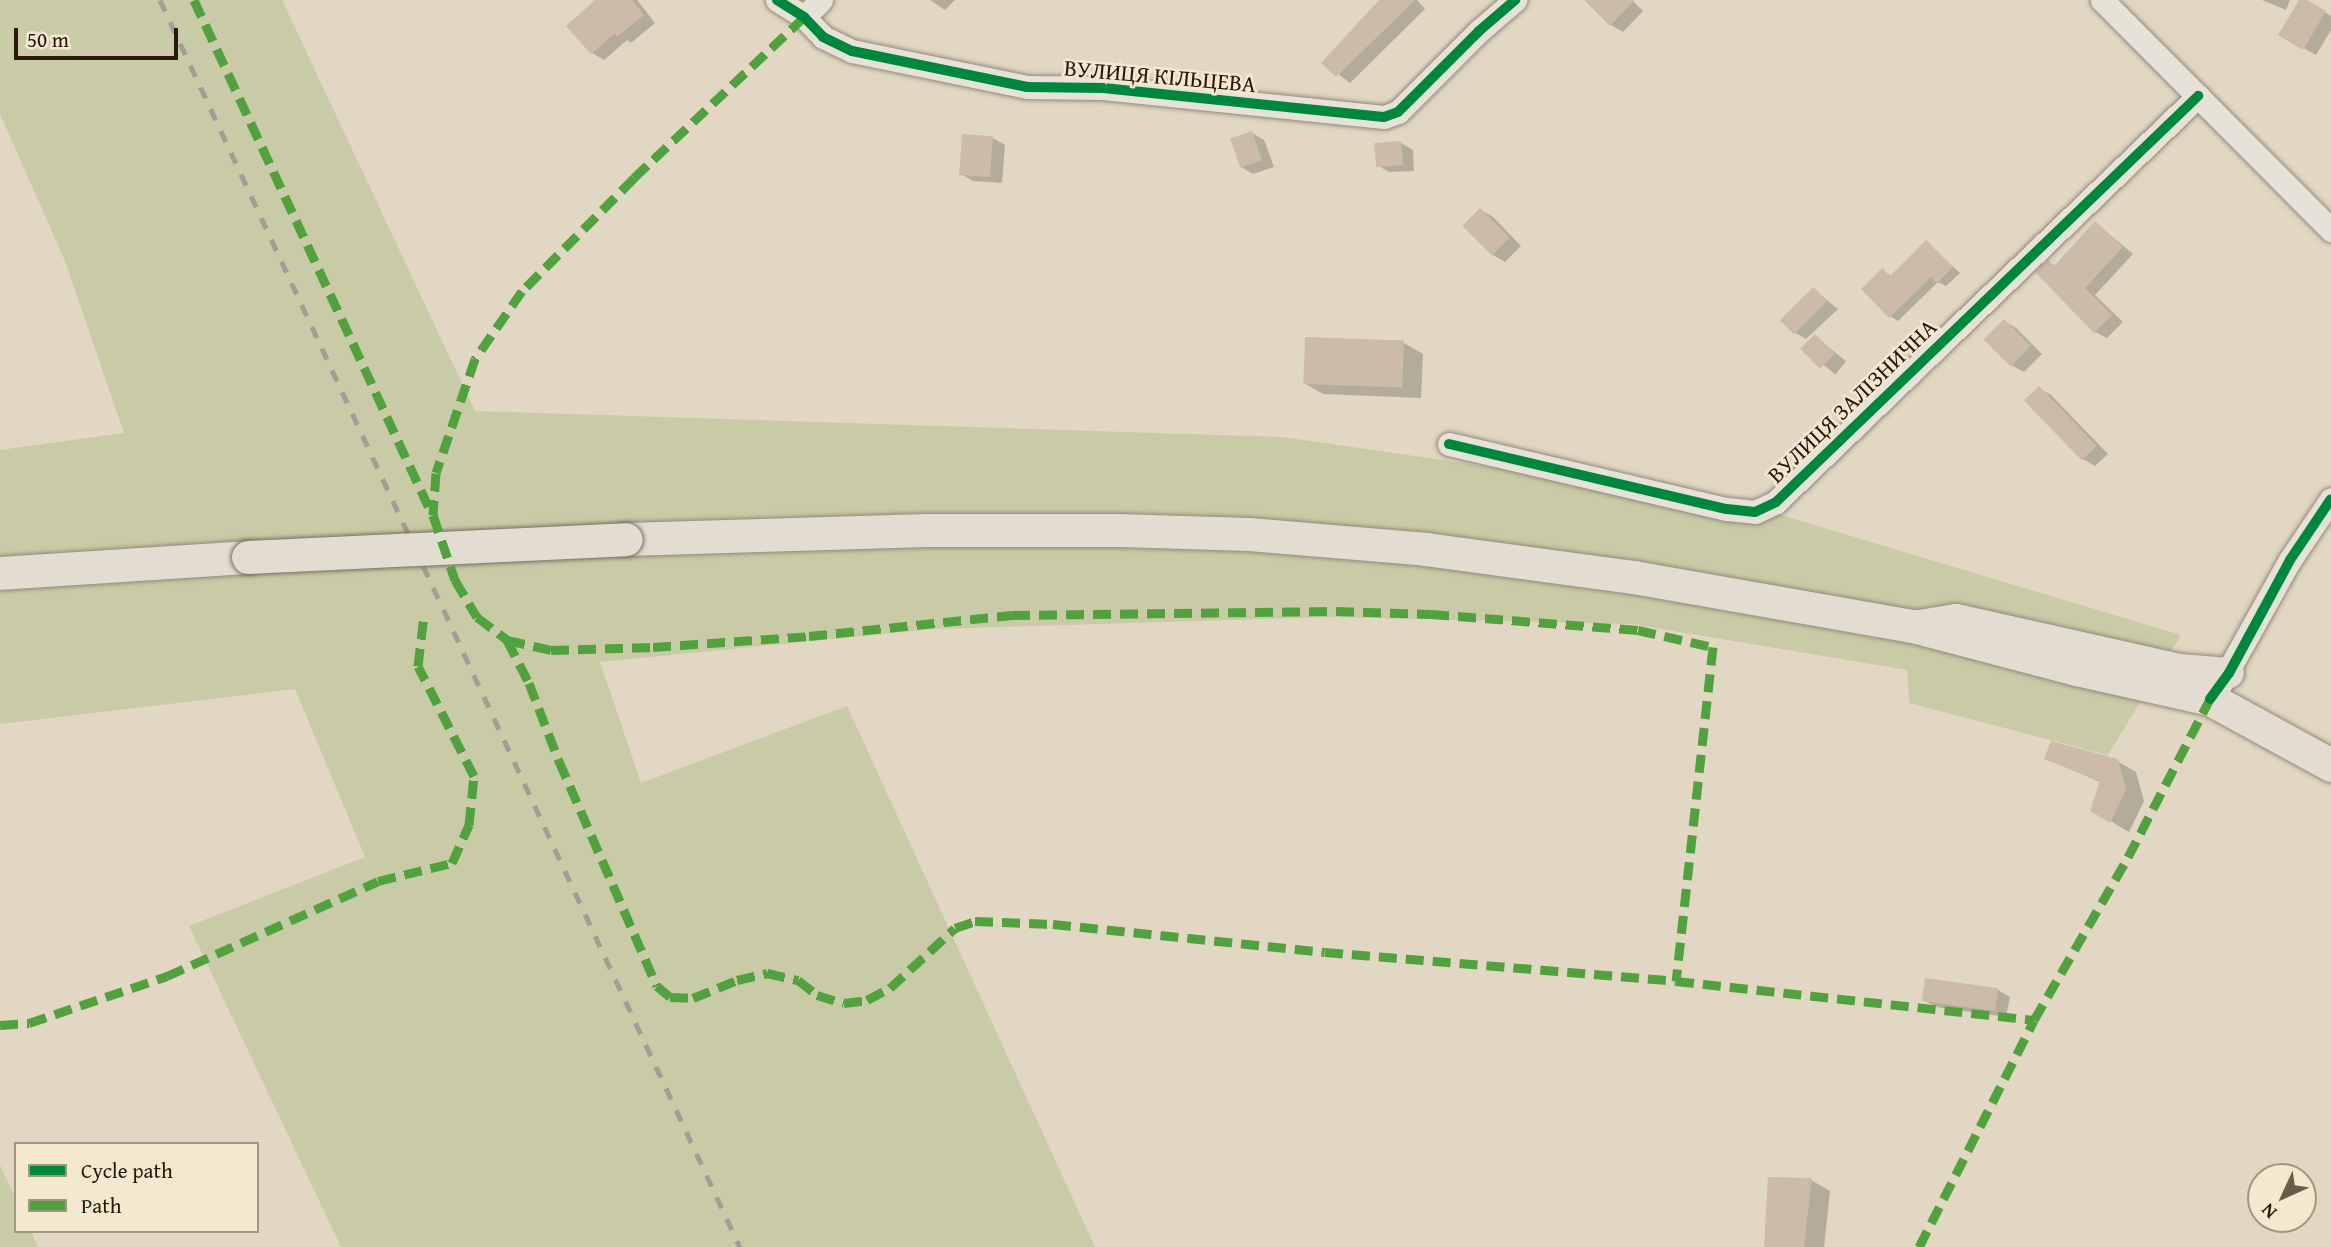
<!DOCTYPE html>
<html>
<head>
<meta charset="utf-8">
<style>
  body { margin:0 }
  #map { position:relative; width:2331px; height:1247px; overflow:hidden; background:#e1d7c2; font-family:"Gentium Book Plus",serif }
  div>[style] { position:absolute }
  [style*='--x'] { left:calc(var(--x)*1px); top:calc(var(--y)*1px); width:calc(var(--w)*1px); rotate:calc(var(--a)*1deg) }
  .green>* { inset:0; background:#c9cba6 }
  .shadow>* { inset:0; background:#0003; transform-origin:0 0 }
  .building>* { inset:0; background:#ccbba9; transform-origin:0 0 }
  .roads { filter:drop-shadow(0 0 2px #91897c) drop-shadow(0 0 2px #91897c) }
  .minor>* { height:23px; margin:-11.5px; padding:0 11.5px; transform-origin:11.5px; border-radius:11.5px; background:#e7e2d7 }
  .major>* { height:30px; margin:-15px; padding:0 15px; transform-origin:15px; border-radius:15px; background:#e3ddd1 }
  .highway>* { height:33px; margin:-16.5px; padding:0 16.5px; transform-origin:16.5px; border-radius:16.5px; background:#e3ddd1 }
  .rail>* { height:5px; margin-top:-2.5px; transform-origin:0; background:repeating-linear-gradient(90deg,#a49d94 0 12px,transparent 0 24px) }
  .bridges { filter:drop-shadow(0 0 2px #776f63) drop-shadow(0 0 2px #776f63) }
  .highway-bridge>* { height:33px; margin:-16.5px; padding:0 16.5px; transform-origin:16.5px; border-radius:16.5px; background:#e3ddd1 }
  .quiet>* { height:9px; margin-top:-4.5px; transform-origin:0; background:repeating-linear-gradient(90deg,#51a13e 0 18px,transparent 0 27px) }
  .cycleway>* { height:10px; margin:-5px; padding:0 5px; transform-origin:5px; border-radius:5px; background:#00873e }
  span { translate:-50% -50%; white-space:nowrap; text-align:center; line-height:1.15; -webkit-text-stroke:5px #f4e8cf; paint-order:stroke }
  .street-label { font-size:23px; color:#2b180b }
  .legend { position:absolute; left:14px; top:1142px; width:245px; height:91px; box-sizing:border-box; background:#f4e8cf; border:2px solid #a49581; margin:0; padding:9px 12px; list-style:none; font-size:21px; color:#2b180b }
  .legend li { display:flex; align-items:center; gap:14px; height:35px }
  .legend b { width:35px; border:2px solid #a49581 }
  .north { position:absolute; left:2247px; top:1163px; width:70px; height:70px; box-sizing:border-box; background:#f4e8cf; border:2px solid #a49581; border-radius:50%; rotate:225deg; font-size:19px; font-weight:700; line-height:28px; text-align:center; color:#2b180b }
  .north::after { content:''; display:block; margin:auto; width:24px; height:32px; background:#6b5b4b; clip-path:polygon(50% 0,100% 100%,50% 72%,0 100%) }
  .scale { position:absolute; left:14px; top:28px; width:164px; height:32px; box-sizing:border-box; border:4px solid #2b180b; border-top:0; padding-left:9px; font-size:21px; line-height:24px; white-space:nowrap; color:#2b180b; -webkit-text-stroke:5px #f4e8cf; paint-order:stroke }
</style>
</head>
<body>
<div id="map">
  <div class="green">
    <div style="clip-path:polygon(0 0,282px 0,475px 411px,1282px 437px,1741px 503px,2181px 635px,2108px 755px,1909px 703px,1907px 670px,1632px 624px,1330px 617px,933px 629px,600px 662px,641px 783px,847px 706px,1095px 1247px,341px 1247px,189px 926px,365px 857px,295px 689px,0 724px,0 450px,124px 433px,65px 261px,0 114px)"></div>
    <div style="clip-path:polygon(0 1165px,16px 1199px,16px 1231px,31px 1231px,38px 1247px,0 1247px)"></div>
  </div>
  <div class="shadow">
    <div style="clip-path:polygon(598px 0,637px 0,655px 23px,631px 43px,627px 40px,604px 60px,592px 53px)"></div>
    <div style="clip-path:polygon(930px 0,955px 0,945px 10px)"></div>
    <div style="clip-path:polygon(1382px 0,1417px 0,1425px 9px,1350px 83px,1323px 62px)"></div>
    <div style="clip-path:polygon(1586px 0,1632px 0,1643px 11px,1623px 32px,1611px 25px)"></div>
    <div style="clip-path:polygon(2262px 0,2290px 0,2286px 10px)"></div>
    <div style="clip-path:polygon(2309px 3px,2331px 16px,2331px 30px,2316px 55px,2288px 39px)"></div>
    <div style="clip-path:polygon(1252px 133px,1264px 140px,1274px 167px,1253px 174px,1241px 167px)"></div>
    <div style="clip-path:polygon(993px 138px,1005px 145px,1002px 183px,973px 181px,961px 174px)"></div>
    <div style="clip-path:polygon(1401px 143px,1413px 150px,1414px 171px,1389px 172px,1377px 165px)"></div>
    <div style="clip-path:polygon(1481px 210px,1493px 217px,1521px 246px,1505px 262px,1493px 255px)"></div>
    <div style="clip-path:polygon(2096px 223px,2133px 254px,2095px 295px,2123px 322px,2107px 338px,2095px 332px,2048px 262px,2056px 266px)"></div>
    <div style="clip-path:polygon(1926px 242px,1960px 273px,1946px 286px,1938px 282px,1898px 321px,1890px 316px,1882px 270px,1892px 277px)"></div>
    <div style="clip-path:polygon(1813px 289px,1838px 309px,1806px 339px,1794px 332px)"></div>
    <div style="clip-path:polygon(2004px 321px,2016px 328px,2042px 354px,2024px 372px,2011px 365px)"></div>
    <div style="left:1815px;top:336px;width:40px;height:17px;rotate:39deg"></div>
    <div style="clip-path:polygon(1404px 343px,1423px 354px,1421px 398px,1323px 394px,1304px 383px)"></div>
    <div style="clip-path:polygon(2039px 388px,2051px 395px,2108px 454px,2095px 466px,2083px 459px)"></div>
    <div style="clip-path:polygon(2046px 758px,2117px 761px,2136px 772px,2144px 801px,2129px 832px,2092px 810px,2102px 783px)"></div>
    <div style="clip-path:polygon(1927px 980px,1998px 990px,2010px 997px,2006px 1017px,1936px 1007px,1924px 1000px)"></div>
    <div style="clip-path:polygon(1811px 1180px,1830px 1191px,1824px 1247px,1766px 1247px)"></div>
  </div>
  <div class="building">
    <div style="clip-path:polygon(595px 0,632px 0,644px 15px,617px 37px,615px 33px,591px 54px,566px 26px)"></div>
    <div style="clip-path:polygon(1379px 0,1415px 0,1336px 77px,1321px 63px)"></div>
    <div style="clip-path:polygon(1584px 0,1635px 0,1610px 26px)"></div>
    <div style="clip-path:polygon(2299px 0,2307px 0,2326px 11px,2303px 50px,2278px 35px)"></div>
    <div style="left:1252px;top:131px;width:31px;height:23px;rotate:71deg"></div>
    <div style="left:962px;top:134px;width:31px;height:41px;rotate:4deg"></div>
    <div style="left:1401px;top:141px;width:24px;height:27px;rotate:85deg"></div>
    <div style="left:1480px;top:208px;width:42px;height:25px;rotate:45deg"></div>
    <div style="clip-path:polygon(2095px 221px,2123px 247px,2085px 288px,2112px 315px,2094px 333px,2035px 272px,2048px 260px,2054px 266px)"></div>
    <div style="clip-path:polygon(1926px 240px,1953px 267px,1937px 283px,1931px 277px,1889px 318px,1861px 289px,1882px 268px,1890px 276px)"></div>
    <div style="left:1813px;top:287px;width:20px;height:47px;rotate:45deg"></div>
    <div style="left:2004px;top:319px;width:38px;height:29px;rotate:45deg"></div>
    <div style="left:1815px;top:334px;width:28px;height:21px;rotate:45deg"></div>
    <div style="left:1305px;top:337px;width:99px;height:47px;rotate:2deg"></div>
    <div style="left:2039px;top:386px;width:83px;height:21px;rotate:46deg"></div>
    <div style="clip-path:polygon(2051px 741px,2118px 759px,2126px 790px,2110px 823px,2090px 811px,2100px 781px,2044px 759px)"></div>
    <div style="left:1925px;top:978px;width:74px;height:23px;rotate:8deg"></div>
    <div style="clip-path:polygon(1768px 1177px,1812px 1178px,1804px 1247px,1764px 1247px)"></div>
  </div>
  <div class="roads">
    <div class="minor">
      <div style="--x:777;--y:0;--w:32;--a:32"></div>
      <div style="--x:804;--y:17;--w:28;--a:46"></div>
      <div style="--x:823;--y:37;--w:32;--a:26"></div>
      <div style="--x:852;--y:51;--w:179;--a:11.6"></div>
      <div style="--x:1027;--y:87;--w:76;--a:0.8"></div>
      <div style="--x:1103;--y:88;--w:282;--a:5.9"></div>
      <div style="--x:1384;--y:117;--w:15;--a:-20"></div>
      <div style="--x:1398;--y:112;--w:115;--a:-45"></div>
      <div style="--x:1479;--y:31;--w:48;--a:-40.7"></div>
      <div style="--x:2102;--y:0;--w:325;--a:45.1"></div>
      <div style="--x:804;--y:17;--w:24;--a:-45"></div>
      <div style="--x:1449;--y:444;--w:285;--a:13.2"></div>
      <div style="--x:1727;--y:509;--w:28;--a:6"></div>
      <div style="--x:1755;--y:512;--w:23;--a:-25"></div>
      <div style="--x:1776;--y:502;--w:586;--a:-43.89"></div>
      <div style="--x:2220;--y:685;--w:143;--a:-60.8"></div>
      <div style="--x:2290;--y:560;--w:73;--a:-56.1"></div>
    </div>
    <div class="major">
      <div style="--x:1914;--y:626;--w:43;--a:-9.5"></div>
      <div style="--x:1956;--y:619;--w:230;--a:12.6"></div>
      <div style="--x:2180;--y:669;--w:49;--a:4.7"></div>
    </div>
    <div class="highway">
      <div style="--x:626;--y:539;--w:301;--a:-1.7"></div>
      <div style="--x:927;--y:530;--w:190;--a:0"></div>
      <div style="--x:1117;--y:530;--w:132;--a:1.7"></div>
      <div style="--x:1249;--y:534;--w:178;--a:4.8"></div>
      <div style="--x:1426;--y:549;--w:210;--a:7.7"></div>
      <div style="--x:1634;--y:577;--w:283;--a:10"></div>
      <div style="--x:1913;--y:626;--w:169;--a:14.8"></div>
      <div style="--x:2076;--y:669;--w:137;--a:12.6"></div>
      <div style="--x:2210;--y:699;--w:138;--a:28.6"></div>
      <div style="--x:0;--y:573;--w:249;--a:-3.7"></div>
    </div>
  </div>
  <div class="rail">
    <div style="--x:160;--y:0;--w:1375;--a:65.06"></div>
  </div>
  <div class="bridges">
    <div class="highway-bridge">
      <div style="--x:248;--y:557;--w:378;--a:-2.7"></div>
    </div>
  </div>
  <div class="quiet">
    <div style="--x:194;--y:0;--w:564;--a:65.16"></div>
    <div style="--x:804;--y:17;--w:234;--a:136.6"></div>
    <div style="--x:634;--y:178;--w:159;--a:134.7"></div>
    <div style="--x:522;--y:291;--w:83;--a:124.7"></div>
    <div style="--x:475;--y:359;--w:120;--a:108.9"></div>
    <div style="--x:436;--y:473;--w:42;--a:94.1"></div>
    <div style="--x:433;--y:515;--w:69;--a:71.3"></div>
    <div style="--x:455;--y:580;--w:43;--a:59.3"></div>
    <div style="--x:477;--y:617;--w:38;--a:37"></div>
    <div style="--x:507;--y:640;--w:45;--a:12.8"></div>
    <div style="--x:551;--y:650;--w:102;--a:-1.7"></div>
    <div style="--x:653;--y:647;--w:156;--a:-4"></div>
    <div style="--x:809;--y:636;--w:204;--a:-5.9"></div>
    <div style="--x:1012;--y:615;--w:324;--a:-0.7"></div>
    <div style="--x:1336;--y:611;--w:95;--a:1.8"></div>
    <div style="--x:1431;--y:614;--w:208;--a:4.4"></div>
    <div style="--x:1638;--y:630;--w:77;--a:12.8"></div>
    <div style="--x:1713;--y:647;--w:336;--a:96.3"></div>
    <div style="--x:507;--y:640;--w:48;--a:62.9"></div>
    <div style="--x:529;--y:683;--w:84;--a:69"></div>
    <div style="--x:559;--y:761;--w:245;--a:66.5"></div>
    <div style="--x:657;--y:986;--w:17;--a:40"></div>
    <div style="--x:670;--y:997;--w:23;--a:2"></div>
    <div style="--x:693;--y:998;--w:48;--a:-22.2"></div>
    <div style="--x:737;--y:980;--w:31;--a:-13"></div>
    <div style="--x:767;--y:973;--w:32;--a:13"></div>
    <div style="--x:798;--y:980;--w:24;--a:38"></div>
    <div style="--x:817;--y:995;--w:28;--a:17"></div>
    <div style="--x:844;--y:1003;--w:23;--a:-7"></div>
    <div style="--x:867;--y:1000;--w:26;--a:-28"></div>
    <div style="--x:890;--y:988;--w:88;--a:-42.7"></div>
    <div style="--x:955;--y:928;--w:21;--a:-19"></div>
    <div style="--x:975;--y:921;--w:78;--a:2.2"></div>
    <div style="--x:1053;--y:924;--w:273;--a:5.9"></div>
    <div style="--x:1325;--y:952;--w:352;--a:4.7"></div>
    <div style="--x:1676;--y:981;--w:360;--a:6.2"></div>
    <div style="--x:0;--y:1025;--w:29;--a:-4"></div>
    <div style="--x:29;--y:1023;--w:146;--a:-18.8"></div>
    <div style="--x:167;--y:976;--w:231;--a:-24.2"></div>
    <div style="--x:378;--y:881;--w:76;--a:-13.7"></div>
    <div style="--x:452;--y:863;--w:42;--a:-65.9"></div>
    <div style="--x:469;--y:825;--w:49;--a:-84.2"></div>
    <div style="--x:474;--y:776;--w:123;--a:-117"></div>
    <div style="--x:418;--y:666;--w:51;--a:-83.3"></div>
    <div style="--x:1919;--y:1247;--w:254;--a:-63.1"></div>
    <div style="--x:2034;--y:1020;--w:188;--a:-60"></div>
    <div style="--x:2128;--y:857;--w:178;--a:-62.6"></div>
  </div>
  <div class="cycleway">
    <div style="--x:777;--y:0;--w:32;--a:32"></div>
    <div style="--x:804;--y:17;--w:28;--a:46"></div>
    <div style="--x:823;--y:37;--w:32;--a:26"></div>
    <div style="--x:852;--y:51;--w:179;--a:11.6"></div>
    <div style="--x:1027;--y:87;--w:76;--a:0.8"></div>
    <div style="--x:1103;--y:88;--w:282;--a:5.9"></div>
    <div style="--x:1384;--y:117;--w:15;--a:-20"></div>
    <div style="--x:1398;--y:112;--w:115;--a:-45"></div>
    <div style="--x:1479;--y:31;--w:48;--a:-40.7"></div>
    <div style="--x:1449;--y:444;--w:285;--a:13.2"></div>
    <div style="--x:1727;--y:509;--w:28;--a:6"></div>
    <div style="--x:1755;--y:512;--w:23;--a:-25"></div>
    <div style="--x:1776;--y:502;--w:586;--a:-43.89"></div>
    <div style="--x:2210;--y:699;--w:32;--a:-54"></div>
    <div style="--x:2229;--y:673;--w:128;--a:-61.6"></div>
    <div style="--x:2290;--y:560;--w:73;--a:-56.1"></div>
  </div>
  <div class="street-label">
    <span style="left:1160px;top:76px;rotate:5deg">ВУЛИЦЯ КІЛЬЦЕВА</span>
    <span style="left:1852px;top:401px;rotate:-44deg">ВУЛИЦЯ ЗАЛІЗНИЧНА</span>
  </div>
  <ul class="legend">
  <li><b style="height:9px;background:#00873e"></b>Cycle path</li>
  <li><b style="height:9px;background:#51a13e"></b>Path</li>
  </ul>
  <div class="north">N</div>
  <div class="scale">50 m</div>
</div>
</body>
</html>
